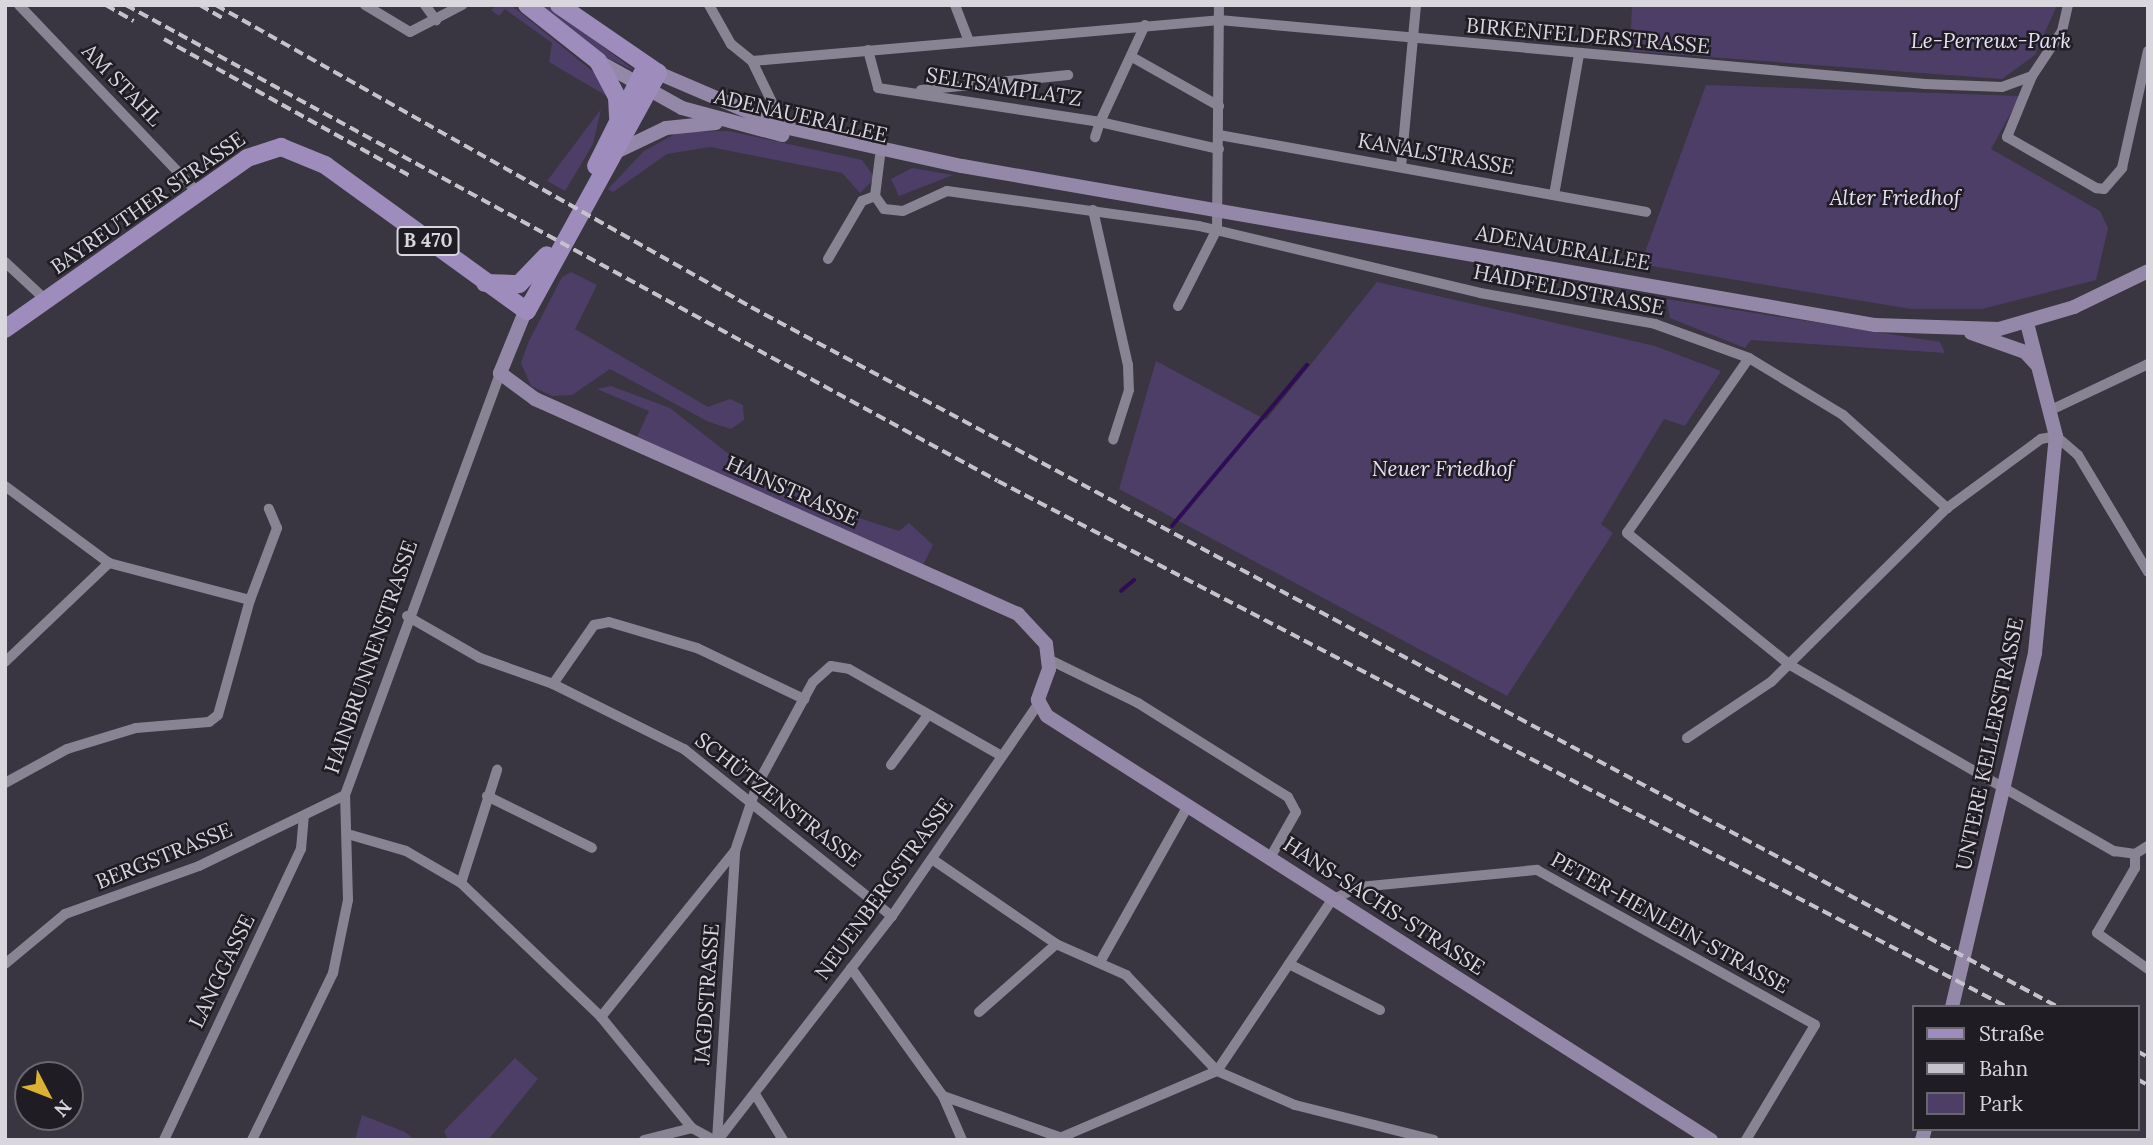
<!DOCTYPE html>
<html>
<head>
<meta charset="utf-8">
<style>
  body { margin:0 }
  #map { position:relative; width:2153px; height:1145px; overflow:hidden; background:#393541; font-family:Lora,serif }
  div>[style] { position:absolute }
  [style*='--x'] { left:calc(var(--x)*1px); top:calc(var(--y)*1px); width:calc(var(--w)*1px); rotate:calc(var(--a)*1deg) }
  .green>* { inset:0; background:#4d3e68 }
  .stream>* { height:3.5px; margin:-1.75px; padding:0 1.75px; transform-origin:1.75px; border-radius:1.75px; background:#2f0d54 }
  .street>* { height:10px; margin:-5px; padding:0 5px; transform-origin:5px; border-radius:5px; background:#898493 }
  .secondary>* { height:14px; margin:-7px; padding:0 7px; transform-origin:7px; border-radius:7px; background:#9388a8 }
  .primary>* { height:18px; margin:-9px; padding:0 9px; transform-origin:9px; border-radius:9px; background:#9d8cbc }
  .rail>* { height:3.5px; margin-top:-1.75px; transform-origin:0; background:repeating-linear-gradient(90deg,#c5c2cb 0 10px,transparent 0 15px) }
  span { translate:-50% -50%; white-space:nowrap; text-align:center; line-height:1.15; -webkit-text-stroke:5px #1f1d23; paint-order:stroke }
  .shield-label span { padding:2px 5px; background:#1f1d23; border:2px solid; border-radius:5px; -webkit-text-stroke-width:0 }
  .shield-label { font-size:19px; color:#d9d6de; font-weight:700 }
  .street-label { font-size:21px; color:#d9d6de }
  .park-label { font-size:21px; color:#e6dff5; font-style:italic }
  .frame { position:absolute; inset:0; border:7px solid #d9d6de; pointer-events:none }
  .legend { position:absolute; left:1912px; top:1005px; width:228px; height:126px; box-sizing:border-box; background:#1f1d23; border:2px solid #69676e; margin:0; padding:9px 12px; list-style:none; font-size:21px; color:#d9d6de }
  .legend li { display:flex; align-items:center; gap:14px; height:35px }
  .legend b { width:35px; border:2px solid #69676e }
  .north { position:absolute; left:14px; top:1061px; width:70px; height:70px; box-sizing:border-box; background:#1f1d23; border:2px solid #69676e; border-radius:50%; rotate:132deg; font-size:19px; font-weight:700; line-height:28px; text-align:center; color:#d9d6de }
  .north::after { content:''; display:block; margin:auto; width:24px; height:32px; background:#dbb233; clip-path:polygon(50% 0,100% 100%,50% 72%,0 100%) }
</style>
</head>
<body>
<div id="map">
  <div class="green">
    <div style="clip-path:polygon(498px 5px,511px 5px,602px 79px,612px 99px,549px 62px,552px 43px,505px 9px,499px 16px,491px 10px)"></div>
    <div style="clip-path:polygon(538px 5px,548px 5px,635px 71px,602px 55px)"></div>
    <div style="clip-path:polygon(1632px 5px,2057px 5px,2035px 55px,2002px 79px,1630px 51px)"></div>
    <div style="clip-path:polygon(1706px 85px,2020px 96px,1991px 149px,2100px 211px,2108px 228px,2096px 280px,1982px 309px,1911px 309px,1651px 266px,1644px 255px)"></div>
    <div style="clip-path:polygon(601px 109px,593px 144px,565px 191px,547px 181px)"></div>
    <div style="clip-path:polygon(729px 131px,862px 160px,875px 178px,860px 193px,842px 173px,710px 147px,667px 154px,613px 192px,608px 189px,644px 151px,679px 132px)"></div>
    <div style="clip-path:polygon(912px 168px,953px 175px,899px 196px,891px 179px)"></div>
    <div style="clip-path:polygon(571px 272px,597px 285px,575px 329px,708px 407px,730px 399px,743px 405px,744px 420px,731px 429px,709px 422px,610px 369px,572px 395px,552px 396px,531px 386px,521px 363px,528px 343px,562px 277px)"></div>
    <div style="clip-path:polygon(1377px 282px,1655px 346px,1721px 371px,1685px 426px,1664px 419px,1601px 524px,1613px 533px,1507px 696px,1119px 489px,1156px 361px,1266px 420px)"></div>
    <div style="clip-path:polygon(1666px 299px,1940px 342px,1945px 353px,1751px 340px,1745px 348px,1670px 318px)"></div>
    <div style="clip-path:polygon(611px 386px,670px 408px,739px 462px,834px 510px,899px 531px,909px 523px,933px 545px,922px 567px,636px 439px,649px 411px,597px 389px)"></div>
    <div style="clip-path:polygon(515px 1058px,538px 1079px,488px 1140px,448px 1140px,444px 1131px)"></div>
    <div style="clip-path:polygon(362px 1115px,405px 1132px,415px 1140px,355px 1140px)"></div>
  </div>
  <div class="stream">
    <div style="--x:1172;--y:526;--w:210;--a:-50"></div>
    <div style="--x:1121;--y:591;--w:17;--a:-40"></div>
  </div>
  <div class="street">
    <div style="--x:19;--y:5;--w:260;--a:46.4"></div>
    <div style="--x:365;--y:5;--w:52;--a:31"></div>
    <div style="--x:410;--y:32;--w:59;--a:-27.4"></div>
    <div style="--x:425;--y:5;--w:19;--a:54"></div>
    <div style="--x:709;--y:5;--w:45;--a:60.6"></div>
    <div style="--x:731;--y:44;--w:27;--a:39"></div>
    <div style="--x:752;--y:61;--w:469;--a:-5"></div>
    <div style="--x:1219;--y:20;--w:709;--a:5.18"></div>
    <div style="--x:1925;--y:84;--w:77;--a:2.2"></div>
    <div style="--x:2002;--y:87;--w:32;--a:-20"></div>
    <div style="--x:955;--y:5;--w:36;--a:69"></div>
    <div style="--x:2068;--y:5;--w:27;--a:103"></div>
    <div style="--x:2062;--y:31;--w:54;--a:123.7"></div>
    <div style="--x:2032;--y:76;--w:66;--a:112.3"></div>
    <div style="--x:2007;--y:137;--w:103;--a:29.8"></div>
    <div style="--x:2096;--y:188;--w:8;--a:7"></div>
    <div style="--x:2104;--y:189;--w:28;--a:-49"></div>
    <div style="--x:2122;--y:168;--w:120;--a:-77.5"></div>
    <div style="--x:1145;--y:25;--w:107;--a:114.9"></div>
    <div style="--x:1100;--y:122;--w:122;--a:12.8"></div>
    <div style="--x:868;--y:50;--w:39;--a:75"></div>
    <div style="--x:878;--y:88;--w:225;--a:8.7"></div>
    <div style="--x:1100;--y:122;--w:16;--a:108"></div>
    <div style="--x:1132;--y:57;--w:100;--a:29.4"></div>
    <div style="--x:752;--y:61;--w:73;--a:64.1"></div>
    <div style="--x:921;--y:90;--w:148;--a:-5.8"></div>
    <div style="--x:1219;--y:135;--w:434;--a:10.2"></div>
    <div style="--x:880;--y:156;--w:40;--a:97.1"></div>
    <div style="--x:875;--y:196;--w:16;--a:55"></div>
    <div style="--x:884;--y:209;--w:19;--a:6"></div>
    <div style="--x:903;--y:211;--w:48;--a:-24.4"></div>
    <div style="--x:947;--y:191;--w:254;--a:7.9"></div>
    <div style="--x:1199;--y:226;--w:289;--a:13.4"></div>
    <div style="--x:1480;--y:293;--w:178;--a:10"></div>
    <div style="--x:1655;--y:324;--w:100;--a:19.9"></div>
    <div style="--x:1749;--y:358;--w:110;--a:31.2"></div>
    <div style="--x:1843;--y:415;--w:140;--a:41.8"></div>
    <div style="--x:1401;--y:167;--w:163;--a:-84.7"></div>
    <div style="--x:1554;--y:195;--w:143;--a:-79.9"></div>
    <div style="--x:1093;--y:210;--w:159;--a:77.3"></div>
    <div style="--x:1128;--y:365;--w:25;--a:88"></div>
    <div style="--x:1129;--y:390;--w:52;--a:107.7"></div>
    <div style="--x:828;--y:259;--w:67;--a:-59.6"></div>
    <div style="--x:862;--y:201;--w:14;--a:-21"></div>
    <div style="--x:5;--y:262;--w:57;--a:42.9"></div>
    <div style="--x:1178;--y:306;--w:86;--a:-63.1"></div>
    <div style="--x:1217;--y:229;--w:224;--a:-89.5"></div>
    <div style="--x:1749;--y:358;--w:213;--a:124.9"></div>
    <div style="--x:1627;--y:533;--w:210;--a:39"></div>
    <div style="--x:1790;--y:665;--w:374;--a:29.9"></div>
    <div style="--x:2114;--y:851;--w:21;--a:8"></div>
    <div style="--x:2135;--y:854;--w:15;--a:-32"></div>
    <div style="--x:2053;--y:409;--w:105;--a:-25.3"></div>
    <div style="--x:5;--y:486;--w:129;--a:36.5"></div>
    <div style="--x:109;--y:563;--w:146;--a:14.7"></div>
    <div style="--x:250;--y:600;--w:77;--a:-69.4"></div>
    <div style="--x:277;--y:528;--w:21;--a:-113"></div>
    <div style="--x:407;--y:616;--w:84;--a:29.9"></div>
    <div style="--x:480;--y:658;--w:77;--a:19.6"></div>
    <div style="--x:553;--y:684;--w:146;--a:26.4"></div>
    <div style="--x:684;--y:749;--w:267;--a:38.8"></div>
    <div style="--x:1050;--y:660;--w:98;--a:26"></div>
    <div style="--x:1138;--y:703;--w:177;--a:32.1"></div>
    <div style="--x:1288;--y:797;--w:17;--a:62"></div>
    <div style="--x:1296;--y:812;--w:53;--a:119.5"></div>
    <div style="--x:5;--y:662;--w:144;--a:-43.6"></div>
    <div style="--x:553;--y:684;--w:72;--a:-55.2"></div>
    <div style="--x:594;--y:625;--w:15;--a:-11"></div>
    <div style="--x:609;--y:622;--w:92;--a:16.5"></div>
    <div style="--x:697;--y:648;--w:119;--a:25.5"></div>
    <div style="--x:1687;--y:738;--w:101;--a:-33.7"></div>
    <div style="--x:1771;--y:682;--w:247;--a:-44.7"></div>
    <div style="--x:1947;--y:508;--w:117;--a:-36.3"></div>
    <div style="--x:2041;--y:439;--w:15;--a:-11"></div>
    <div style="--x:2056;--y:436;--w:29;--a:41"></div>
    <div style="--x:2078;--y:455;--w:136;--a:59.1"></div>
    <div style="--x:891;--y:765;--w:62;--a:-53.5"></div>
    <div style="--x:5;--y:783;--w:71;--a:-28.7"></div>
    <div style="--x:67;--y:749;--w:72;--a:-16.9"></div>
    <div style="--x:136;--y:728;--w:73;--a:-4.7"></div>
    <div style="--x:209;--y:722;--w:11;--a:-38"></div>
    <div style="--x:218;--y:715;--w:119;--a:-74.5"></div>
    <div style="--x:487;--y:796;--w:117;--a:26.3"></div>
    <div style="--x:351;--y:835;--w:57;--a:16.2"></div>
    <div style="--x:406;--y:851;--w:64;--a:30.2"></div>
    <div style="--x:461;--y:883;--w:194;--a:43.7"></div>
    <div style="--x:601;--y:1017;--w:144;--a:50.7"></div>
    <div style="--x:692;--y:1128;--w:25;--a:29"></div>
    <div style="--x:2135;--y:854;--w:14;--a:90"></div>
    <div style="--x:2135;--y:868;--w:75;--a:120.3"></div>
    <div style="--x:2097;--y:933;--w:62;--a:35.2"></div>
    <div style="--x:932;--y:859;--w:150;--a:34.4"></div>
    <div style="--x:1056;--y:944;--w:77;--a:23.9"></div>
    <div style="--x:1126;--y:975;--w:132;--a:46.5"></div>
    <div style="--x:1217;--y:1071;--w:85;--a:23.6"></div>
    <div style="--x:1295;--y:1105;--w:143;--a:14.1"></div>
    <div style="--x:461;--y:883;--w:119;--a:-72.3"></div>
    <div style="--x:1100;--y:962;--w:179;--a:-60.6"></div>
    <div style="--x:5;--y:964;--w:78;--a:-39.8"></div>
    <div style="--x:65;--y:914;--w:142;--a:-19.7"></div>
    <div style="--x:199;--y:866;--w:162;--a:-25.9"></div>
    <div style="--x:1289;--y:964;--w:102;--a:26.8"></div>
    <div style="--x:851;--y:968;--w:158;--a:54.3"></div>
    <div style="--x:943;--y:1096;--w:48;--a:66.6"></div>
    <div style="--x:979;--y:1012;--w:103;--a:-41.4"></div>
    <div style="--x:601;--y:1017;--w:213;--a:-51.1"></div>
    <div style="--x:735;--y:851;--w:70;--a:-71.6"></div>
    <div style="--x:757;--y:785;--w:117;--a:-61.5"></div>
    <div style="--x:813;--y:682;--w:24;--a:-42"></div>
    <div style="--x:831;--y:666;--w:18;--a:9"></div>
    <div style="--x:849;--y:669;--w:174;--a:29.7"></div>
    <div style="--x:755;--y:1094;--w:54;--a:58.7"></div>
    <div style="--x:943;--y:1096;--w:133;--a:19.4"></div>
    <div style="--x:1062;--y:1137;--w:168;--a:-23.1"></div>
    <div style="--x:1217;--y:1071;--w:206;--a:-56.1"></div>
    <div style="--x:1332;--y:900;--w:30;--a:-26"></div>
    <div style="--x:1359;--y:887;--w:179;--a:-5.5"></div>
    <div style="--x:1537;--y:870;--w:318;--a:29.1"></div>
    <div style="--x:1815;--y:1025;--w:134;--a:121"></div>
    <div style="--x:164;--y:1140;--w:322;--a:-64.8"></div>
    <div style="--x:301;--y:849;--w:32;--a:-85"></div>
    <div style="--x:252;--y:1140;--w:186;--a:-64.1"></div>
    <div style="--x:333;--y:973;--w:75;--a:-78.4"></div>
    <div style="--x:348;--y:900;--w:105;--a:-91.6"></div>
    <div style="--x:345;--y:795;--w:450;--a:-69.8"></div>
    <div style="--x:644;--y:1140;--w:49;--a:-14"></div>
    <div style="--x:717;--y:1140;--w:290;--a:-86.4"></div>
    <div style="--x:718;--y:1140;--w:284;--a:-52.2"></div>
    <div style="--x:892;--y:916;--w:257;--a:-55.4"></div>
  </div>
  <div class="secondary">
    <div style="--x:598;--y:61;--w:96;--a:29.2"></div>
    <div style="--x:682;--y:108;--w:104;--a:15.1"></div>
    <div style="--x:658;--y:73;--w:137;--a:23.2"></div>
    <div style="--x:784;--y:127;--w:182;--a:12.4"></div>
    <div style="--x:962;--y:166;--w:927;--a:9.88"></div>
    <div style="--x:1875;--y:325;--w:124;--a:1.8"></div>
    <div style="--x:1999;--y:329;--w:78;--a:-16.3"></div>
    <div style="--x:2074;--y:307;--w:82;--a:-25.9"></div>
    <div style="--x:618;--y:151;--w:53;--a:-25.6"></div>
    <div style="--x:666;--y:128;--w:50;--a:-5.7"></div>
    <div style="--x:529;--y:302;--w:77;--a:112.2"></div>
    <div style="--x:500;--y:373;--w:44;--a:36.6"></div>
    <div style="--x:535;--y:399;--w:529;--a:24"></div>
    <div style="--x:1018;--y:614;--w:41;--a:47"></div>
    <div style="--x:1046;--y:644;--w:25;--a:83"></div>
    <div style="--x:1049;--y:669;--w:33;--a:110"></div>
    <div style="--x:1038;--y:700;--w:18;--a:61"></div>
    <div style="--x:1047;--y:716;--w:788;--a:32.56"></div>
    <div style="--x:1971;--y:333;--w:57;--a:19.4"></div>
    <div style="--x:2025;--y:352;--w:16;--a:47"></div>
    <div style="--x:1952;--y:1007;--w:364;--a:-76.8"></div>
    <div style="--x:2035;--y:653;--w:218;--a:-84.5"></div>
    <div style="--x:2056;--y:436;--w:117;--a:-104.4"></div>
    <div style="--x:1922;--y:1140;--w:11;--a:-75"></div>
  </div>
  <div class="primary">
    <div style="--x:527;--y:5;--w:90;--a:38.3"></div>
    <div style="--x:598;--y:61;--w:41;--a:62.2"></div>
    <div style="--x:617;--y:97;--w:20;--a:87"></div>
    <div style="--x:596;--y:166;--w:112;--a:-63.4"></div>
    <div style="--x:485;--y:283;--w:34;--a:2"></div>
    <div style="--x:519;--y:284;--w:40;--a:-46"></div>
    <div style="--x:5;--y:329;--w:296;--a:-35.2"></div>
    <div style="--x:247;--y:158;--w:36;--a:-18"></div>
    <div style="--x:281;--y:147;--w:48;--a:22.2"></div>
    <div style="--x:325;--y:165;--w:249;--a:35.9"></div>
    <div style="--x:527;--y:311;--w:272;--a:-61.2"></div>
    <div style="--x:658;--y:73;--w:120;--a:-145.5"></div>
  </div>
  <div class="rail">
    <div style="--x:106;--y:5;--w:32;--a:30"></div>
    <div style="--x:126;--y:5;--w:993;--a:28.63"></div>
    <div style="--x:998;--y:481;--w:1138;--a:27.53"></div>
    <div style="--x:200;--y:5;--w:28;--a:30"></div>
    <div style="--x:216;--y:5;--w:614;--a:29.44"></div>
    <div style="--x:751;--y:307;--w:1483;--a:28.17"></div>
    <div style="--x:164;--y:39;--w:284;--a:29.1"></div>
    <div style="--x:2137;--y:1051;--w:13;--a:29"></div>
    <div style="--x:2137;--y:1079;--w:13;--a:29"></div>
  </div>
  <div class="shield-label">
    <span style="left:428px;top:241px">B 470</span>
  </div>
  <div class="street-label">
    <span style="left:1588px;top:36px;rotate:5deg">BIRKENFELDERSTRASSE</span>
    <span style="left:122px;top:85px;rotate:46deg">AM STAHL</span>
    <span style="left:1004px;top:87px;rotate:9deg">SELTSAMPLATZ</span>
    <span style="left:801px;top:116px;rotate:13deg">ADENAUERALLEE</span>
    <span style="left:1436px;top:154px;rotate:10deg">KANALSTRASSE</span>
    <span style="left:148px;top:203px;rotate:-35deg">BAYREUTHER STRASSE</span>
    <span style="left:1563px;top:248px;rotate:10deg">ADENAUERALLEE</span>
    <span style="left:1569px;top:290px;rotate:11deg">HAIDFELDSTRASSE</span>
    <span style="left:792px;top:491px;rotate:24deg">HAINSTRASSE</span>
    <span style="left:371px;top:657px;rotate:-71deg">HAINBRUNNENSTRASSE</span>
    <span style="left:1990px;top:744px;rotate:-78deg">UNTERE KELLERSTRASSE</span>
    <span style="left:778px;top:800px;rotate:38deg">SCHÜTZENSTRASSE</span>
    <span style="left:164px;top:856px;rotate:-22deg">BERGSTRASSE</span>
    <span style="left:884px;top:889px;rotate:-54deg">NEUENBERGSTRASSE</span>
    <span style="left:1384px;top:906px;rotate:33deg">HANS-SACHS-STRASSE</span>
    <span style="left:1670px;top:923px;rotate:29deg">PETER-HENLEIN-STRASSE</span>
    <span style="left:222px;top:971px;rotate:-64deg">LANGGASSE</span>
    <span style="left:707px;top:994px;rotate:-86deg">JAGDSTRASSE</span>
  </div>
  <div class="park-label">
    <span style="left:1991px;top:41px">Le-Perreux-Park</span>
    <span style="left:1895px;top:198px">Alter Friedhof</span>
    <span style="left:1443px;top:469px">Neuer Friedhof</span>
  </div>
  <div class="frame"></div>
  <ul class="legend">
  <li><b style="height:9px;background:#9d8cbc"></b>Straße</li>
  <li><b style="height:9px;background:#c5c2cb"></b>Bahn</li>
  <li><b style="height:19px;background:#4d3e68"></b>Park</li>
  </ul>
  <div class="north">N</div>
</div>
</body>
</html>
